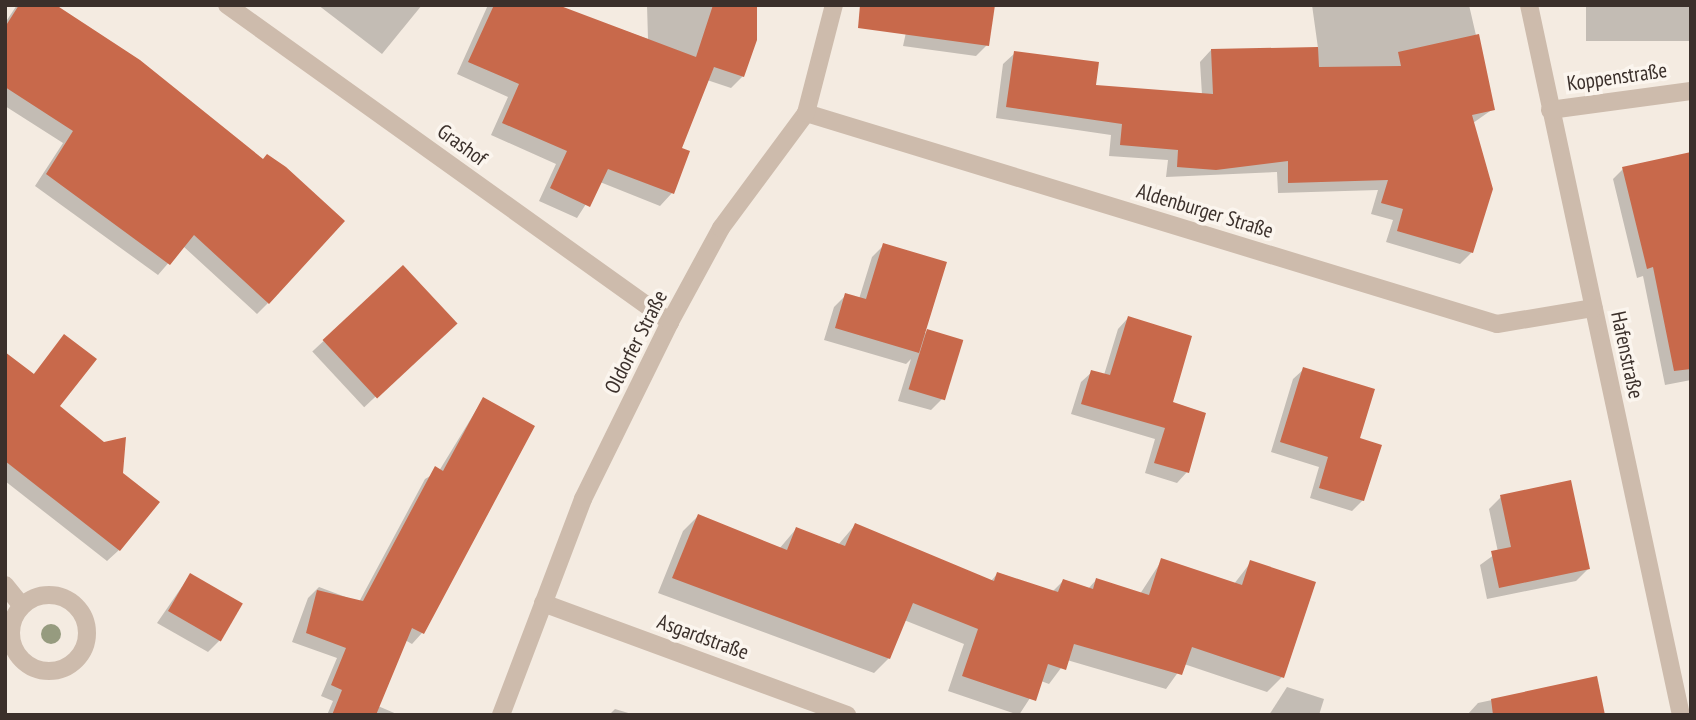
<!DOCTYPE html>
<html>
<head>
<meta charset="utf-8">
<style>
  body { margin:0 }
  #map { position:relative; width:1696px; height:720px; overflow:hidden; background:#f4ebe1; font-family:"PT Sans Narrow",sans-serif }
  div>[style] { position:absolute }
  [style*='--x'] { left:calc(var(--x)*1px); top:calc(var(--y)*1px); width:calc(var(--w)*1px); rotate:calc(var(--a)*1deg) }
  .shadow>* { inset:0; background:#0003; transform-origin:0 0 }
  .building>* { inset:0; background:#c8694b; transform-origin:0 0 }
  .minor>* { height:18px; margin:-9px; padding:0 9px; transform-origin:9px; border-radius:9px; background:#cdbbac }
  .minor>.ring { margin:-9px; padding:0; box-sizing:content-box; background:none; border:18px solid #cdbbac; border-radius:50% }
  .trees>* { width:20px; height:20px; margin:-10px; border-radius:50%; background:#969b7f }
  span { translate:-50% -50%; white-space:nowrap; text-align:center; line-height:1.15; -webkit-text-stroke:7px #fbf5ee; paint-order:stroke }
  .street-label { font-size:21px; color:#3b302b }
  .frame { position:absolute; inset:0; border:7px solid #3b302b; pointer-events:none }
</style>
</head>
<body>
<div id="map">
  <div class="shadow">
    <div style="clip-path:polygon(17px 5px,52px 5px,268px 303px,257px 314px,183px 246px,158px 275px,35px 186px,63px 143px,5px 106px,5px 23px)"></div>
    <div style="clip-path:polygon(318px 5px,422px 5px,382px 54px)"></div>
    <div style="clip-path:polygon(488px 5px,553px 5px,648px 39px,647px 5px,754px 5px,743px 76px,731px 88px,707px 80px,680px 149px,688px 152px,672px 193px,660px 206px,600px 182px,577px 218px,539px 201px,556px 164px,491px 135px,508px 97px,457px 74px)"></div>
    <div style="clip-path:polygon(912px 5px,987px 45px,976px 56px,903px 46px)"></div>
    <div style="clip-path:polygon(1312px 5px,1469px 5px,1493px 109px,1473px 123px,1472px 252px,1460px 264px,1386px 242px,1393px 220px,1371px 214px,1378px 190px,1278px 193px,1277px 172px,1166px 177px,1168px 160px,1109px 156px,1111px 135px,996px 118px,1003px 64px,1015px 53px,1094px 86px,1202px 95px,1200px 62px,1211px 50px,1318px 48px)"></div>
    <div style="left:1586px;top:5px;width:105px;height:36px"></div>
    <div style="clip-path:polygon(1691px 154px,1691px 380px,1665px 385px,1643px 276px,1637px 278px,1613px 179px,1623px 169px)"></div>
    <div style="clip-path:polygon(884px 245px,922px 336px,928px 331px,943px 398px,931px 410px,898px 401px,911px 359px,906px 364px,824px 340px,834px 307px,846px 295px,859px 299px,872px 257px)"></div>
    <div style="left:403px;top:267px;width:76px;height:124px;rotate:47deg"></div>
    <div style="clip-path:polygon(1128px 318px,1170px 404px,1187px 472px,1177px 483px,1145px 473px,1155px 439px,1071px 414px,1081px 382px,1092px 372px,1104px 375px,1118px 329px)"></div>
    <div style="clip-path:polygon(64px 336px,58px 406px,119px 550px,107px 561px,5px 481px,5px 410px)"></div>
    <div style="clip-path:polygon(1304px 369px,1358px 439px,1363px 500px,1352px 511px,1310px 498px,1319px 467px,1271px 452px,1293px 379px)"></div>
    <div style="clip-path:polygon(483px 399px,533px 427px,422px 633px,412px 644px,405px 640px,378px 706px,399px 715px,327px 715px,333px 701px,321px 696px,337px 658px,292px 642px,308px 598px,319px 587px,359px 602px,425px 479px,439px 471px)"></div>
    <div style="clip-path:polygon(1501px 497px,1588px 569px,1576px 581px,1487px 599px,1480px 565px,1498px 552px,1489px 509px)"></div>
    <div style="clip-path:polygon(698px 516px,779px 549px,796px 529px,838px 545px,855px 525px,991px 581px,997px 574px,1052px 592px,1063px 581px,1088px 589px,1096px 580px,1140px 594px,1162px 560px,1234px 584px,1251px 562px,1282px 677px,1267px 692px,1184px 664px,1166px 689px,1067px 660px,1049px 684px,1041px 681px,1019px 715px,948px 691px,964px 644px,904px 620px,889px 658px,874px 673px,658px 593px,683px 531px)"></div>
    <div style="clip-path:polygon(190px 575px,220px 640px,208px 652px,157px 623px)"></div>
    <div style="clip-path:polygon(1595px 678px,1603px 715px,1467px 715px,1478px 703px)"></div>
    <div style="clip-path:polygon(1287px 687px,1324px 699px,1319px 715px,1269px 715px)"></div>
    <div style="clip-path:polygon(615px 709px,635px 715px,609px 715px)"></div>
  </div>
  <div class="building">
    <div style="clip-path:polygon(19px 5px,56px 5px,140px 60px,263px 159px,267px 154px,286px 167px,345px 221px,269px 304px,194px 235px,170px 265px,46px 174px,73px 131px,5px 87px,5px 27px)"></div>
    <div style="clip-path:polygon(494px 5px,558px 5px,696px 57px,713px 5px,757px 5px,757px 40px,744px 77px,714px 67px,682px 148px,690px 151px,674px 194px,608px 169px,590px 207px,550px 188px,567px 151px,502px 123px,519px 84px,468px 62px)"></div>
    <div style="clip-path:polygon(860px 5px,995px 5px,989px 46px,858px 28px)"></div>
    <div style="clip-path:polygon(1479px 34px,1495px 110px,1472px 115px,1493px 189px,1473px 253px,1397px 231px,1403px 209px,1381px 203px,1388px 180px,1288px 183px,1288px 161px,1216px 170px,1177px 167px,1178px 150px,1120px 145px,1122px 124px,1006px 107px,1014px 51px,1099px 62px,1096px 85px,1213px 94px,1211px 49px,1318px 47px,1319px 67px,1401px 66px,1398px 52px)"></div>
    <div style="clip-path:polygon(1691px 152px,1691px 369px,1674px 371px,1653px 267px,1647px 269px,1622px 167px)"></div>
    <div style="clip-path:polygon(883px 243px,947px 262px,919px 353px,835px 328px,845px 293px,866px 299px)"></div>
    <div style="left:403px;top:265px;width:80px;height:110px;rotate:47deg"></div>
    <div style="clip-path:polygon(1128px 316px,1192px 336px,1173px 402px,1206px 413px,1189px 473px,1154px 463px,1165px 428px,1081px 404px,1091px 370px,1110px 375px)"></div>
    <div style="left:927px;top:329px;width:38px;height:63px;rotate:17deg"></div>
    <div style="clip-path:polygon(64px 334px,97px 359px,60px 406px,104px 442px,126px 437px,123px 473px,160px 502px,120px 551px,5px 461px,5px 352px,34px 374px)"></div>
    <div style="clip-path:polygon(1303px 367px,1375px 389px,1360px 438px,1382px 445px,1364px 501px,1319px 488px,1328px 457px,1280px 442px)"></div>
    <div style="clip-path:polygon(483px 397px,535px 426px,424px 634px,412px 628px,376px 715px,332px 715px,342px 690px,331px 685px,346px 648px,306px 633px,317px 590px,363px 601px,435px 466px,443px 471px)"></div>
    <div style="clip-path:polygon(1571px 480px,1590px 569px,1499px 588px,1491px 551px,1511px 547px,1500px 495px)"></div>
    <div style="clip-path:polygon(698px 514px,787px 550px,796px 527px,845px 546px,855px 523px,994px 581px,997px 572px,1058px 592px,1063px 579px,1093px 589px,1096px 578px,1149px 595px,1161px 558px,1242px 585px,1250px 560px,1316px 582px,1284px 678px,1192px 647px,1182px 675px,1074px 644px,1066px 670px,1048px 664px,1036px 701px,962px 676px,978px 629px,913px 603px,890px 659px,672px 578px)"></div>
    <div style="left:190px;top:573px;width:61px;height:44px;rotate:30deg"></div>
    <div style="clip-path:polygon(1597px 676px,1605px 715px,1493px 715px,1491px 699px)"></div>
  </div>
  <div class="minor">
    <div style="--x:227;--y:5;--w:545;--a:35.59"></div>
    <div style="--x:1529;--y:5;--w:726;--a:77.92"></div>
    <div style="--x:1550;--y:110;--w:142;--a:-7.7"></div>
    <div style="--x:806;--y:113;--w:722;--a:16.98"></div>
    <div style="--x:1497;--y:324;--w:98;--a:-9.4"></div>
    <div style="--x:5;--y:585;--w:27;--a:51"></div>
    <div class="ring" style="left:11px;top:595px;width:58px;height:58px"></div>
    <div style="--x:543;--y:603;--w:324;--a:20.2"></div>
    <div style="--x:501;--y:715;--w:231;--a:-69.2"></div>
    <div style="--x:583;--y:499;--w:197;--a:-63.8"></div>
    <div style="--x:670;--y:322;--w:107;--a:-61.5"></div>
    <div style="--x:721;--y:228;--w:143;--a:-53.5"></div>
    <div style="--x:806;--y:113;--w:112;--a:-75.5"></div>
  </div>
  <div class="trees">
    <div style="left:51px;top:634px"></div>
  </div>
  <div class="street-label">
    <span style="left:1617px;top:77px;rotate:-8deg">Koppenstraße</span>
    <span style="left:462px;top:145px;rotate:36deg">Grashof</span>
    <span style="left:1205px;top:211px;rotate:17deg">Aldenburger Straße</span>
    <span style="left:636px;top:342px;rotate:-63deg">Oldorfer Straße</span>
    <span style="left:1627px;top:355px;rotate:78deg">Hafenstraße</span>
    <span style="left:703px;top:637px;rotate:20deg">Asgardstraße</span>
  </div>
  <div class="frame"></div>
</div>
</body>
</html>
